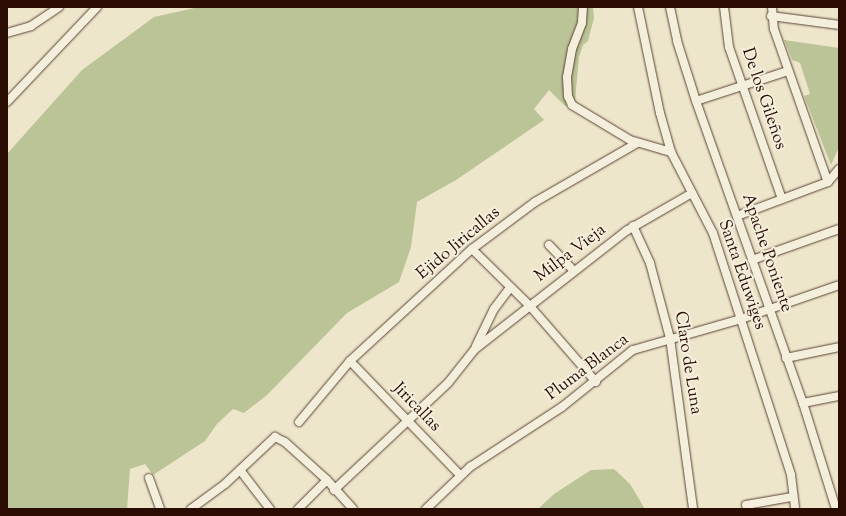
<!DOCTYPE html>
<html>
<head>
<meta charset="utf-8">
<style>
  body { margin:0 }
  #map { position:relative; width:846px; height:516px; overflow:hidden; background:#eee6cb; font-family:"Sorts Mill Goudy",serif }
  div>[style] { position:absolute }
  [style*='--x'] { left:calc(var(--x)*1px); top:calc(var(--y)*1px); width:calc(var(--w)*1px); rotate:calc(var(--a)*1deg) }
  .green>* { inset:0; background:#bbc496 }
  .roads { filter:drop-shadow(0 0 1px #5b4234) drop-shadow(0 0 1px #5b4234) }
  .minor>* { height:8px; margin:-4px; padding:0 4px; transform-origin:4px; border-radius:4px; background:#f4efdd }
  span { translate:-50% -50%; white-space:nowrap; text-align:center; line-height:1.15; -webkit-text-stroke:4px #f4efdd; paint-order:stroke }
  .street-label { font-size:17px; color:#2a0c02 }
  .frame { position:absolute; inset:0; border:8px solid #2a0c02; pointer-events:none }
</style>
</head>
<body>
<div id="map">
  <div class="green">
    <div style="clip-path:polygon(199px 7px,593px 7px,594px 18px,588px 41px,583px 45px,579px 57px,575px 101px,565px 106px,549px 90px,534px 109px,544px 120px,456px 180px,417px 202px,411px 247px,399px 282px,347px 313px,267px 395px,244px 413px,233px 409px,217px 424px,205px 441px,153px 475px,145px 464px,130px 469px,127px 509px,7px 509px,7px 154px,82px 70px,154px 17px)"></div>
    <div style="clip-path:polygon(784px 40px,839px 48px,839px 147px,831px 165px,804px 96px,810px 94px,800px 63px,792px 60px)"></div>
    <div style="clip-path:polygon(614px 469px,630px 484px,645px 509px,538px 509px,554px 494px,591px 470px)"></div>
  </div>
  <div class="roads">
    <div class="minor">
      <div style="--x:583;--y:7;--w:16;--a:94"></div>
      <div style="--x:582;--y:23;--w:28;--a:111"></div>
      <div style="--x:572;--y:49;--w:28;--a:100"></div>
      <div style="--x:567;--y:77;--w:19;--a:87"></div>
      <div style="--x:568;--y:96;--w:10;--a:66"></div>
      <div style="--x:572;--y:105;--w:68;--a:31.1"></div>
      <div style="--x:630;--y:140;--w:43;--a:16.3"></div>
      <div style="--x:638;--y:7;--w:108;--a:78.3"></div>
      <div style="--x:660;--y:113;--w:41;--a:74.2"></div>
      <div style="--x:671;--y:152;--w:91;--a:62.6"></div>
      <div style="--x:713;--y:233;--w:254;--a:72.1"></div>
      <div style="--x:791;--y:475;--w:34;--a:83"></div>
      <div style="--x:670;--y:7;--w:35;--a:78"></div>
      <div style="--x:677;--y:41;--w:63;--a:72.4"></div>
      <div style="--x:696;--y:101;--w:320;--a:70.5"></div>
      <div style="--x:803;--y:403;--w:111;--a:72.7"></div>
      <div style="--x:724;--y:7;--w:40;--a:82.9"></div>
      <div style="--x:729;--y:47;--w:161;--a:70.8"></div>
      <div style="--x:772;--y:7;--w:22;--a:85"></div>
      <div style="--x:774;--y:29;--w:162;--a:70.6"></div>
      <div style="--x:771;--y:16;--w:69;--a:7.5"></div>
      <div style="--x:7;--y:33;--w:25;--a:-16"></div>
      <div style="--x:31;--y:26;--w:34;--a:-34"></div>
      <div style="--x:696;--y:101;--w:97;--a:-18.1"></div>
      <div style="--x:7;--y:102;--w:131;--a:-46.5"></div>
      <div style="--x:737;--y:216;--w:97;--a:-20.5"></div>
      <div style="--x:828;--y:182;--w:17;--a:-50"></div>
      <div style="--x:633;--y:226;--w:41;--a:65.3"></div>
      <div style="--x:650;--y:263;--w:78;--a:75.1"></div>
      <div style="--x:670;--y:338;--w:173;--a:82.3"></div>
      <div style="--x:549;--y:245;--w:35;--a:46"></div>
      <div style="--x:472;--y:249;--w:80;--a:44.5"></div>
      <div style="--x:529;--y:305;--w:102;--a:49"></div>
      <div style="--x:752;--y:260;--w:92;--a:-19.6"></div>
      <div style="--x:476;--y:346;--w:41;--a:-64.1"></div>
      <div style="--x:494;--y:309;--w:26;--a:-53"></div>
      <div style="--x:786;--y:358;--w:54;--a:-11.7"></div>
      <div style="--x:350;--y:361;--w:158;--a:46"></div>
      <div style="--x:803;--y:403;--w:37;--a:-11"></div>
      <div style="--x:299;--y:422;--w:80;--a:-50.1"></div>
      <div style="--x:350;--y:361;--w:166;--a:-42.6"></div>
      <div style="--x:472;--y:249;--w:79;--a:-36.7"></div>
      <div style="--x:535;--y:202;--w:118;--a:-30"></div>
      <div style="--x:240;--y:470;--w:49;--a:52.4"></div>
      <div style="--x:149;--y:478;--w:33;--a:70"></div>
      <div style="--x:334;--y:490;--w:156;--a:-43.2"></div>
      <div style="--x:448;--y:383;--w:43;--a:-51.5"></div>
      <div style="--x:475;--y:349;--w:192;--a:-38"></div>
      <div style="--x:626;--y:231;--w:76;--a:-29.9"></div>
      <div style="--x:746;--y:505;--w:47;--a:-9.9"></div>
      <div style="--x:191;--y:509;--w:42;--a:-36.3"></div>
      <div style="--x:225;--y:484;--w:69;--a:-43.2"></div>
      <div style="--x:275;--y:437;--w:11;--a:27"></div>
      <div style="--x:285;--y:442;--w:57;--a:42.1"></div>
      <div style="--x:327;--y:480;--w:39;--a:48"></div>
      <div style="--x:298;--y:509;--w:41;--a:-45"></div>
      <div style="--x:426;--y:509;--w:61;--a:-43.7"></div>
      <div style="--x:470;--y:467;--w:110;--a:-33.1"></div>
      <div style="--x:562;--y:407;--w:91;--a:-38.8"></div>
      <div style="--x:633;--y:350;--w:112;--a:-16"></div>
      <div style="--x:741;--y:319;--w:104;--a:-19.1"></div>
    </div>
  </div>
  <div class="street-label">
    <span style="left:763px;top:99px;rotate:71deg">De los Gileños</span>
    <span style="left:459px;top:244px;rotate:-40deg">Ejido Jiricallas</span>
    <span style="left:766px;top:253px;rotate:71deg">Apache Poniente</span>
    <span style="left:571px;top:254px;rotate:-37deg">Milpa Vieja</span>
    <span style="left:741px;top:275px;rotate:71deg">Santa Eduwiges</span>
    <span style="left:687px;top:363px;rotate:81deg">Claro de Luna</span>
    <span style="left:588px;top:368px;rotate:-37deg">Pluma Blanca</span>
    <span style="left:416px;top:408px;rotate:46deg">Jiricallas</span>
  </div>
  <div class="frame"></div>
</div>
</body>
</html>
